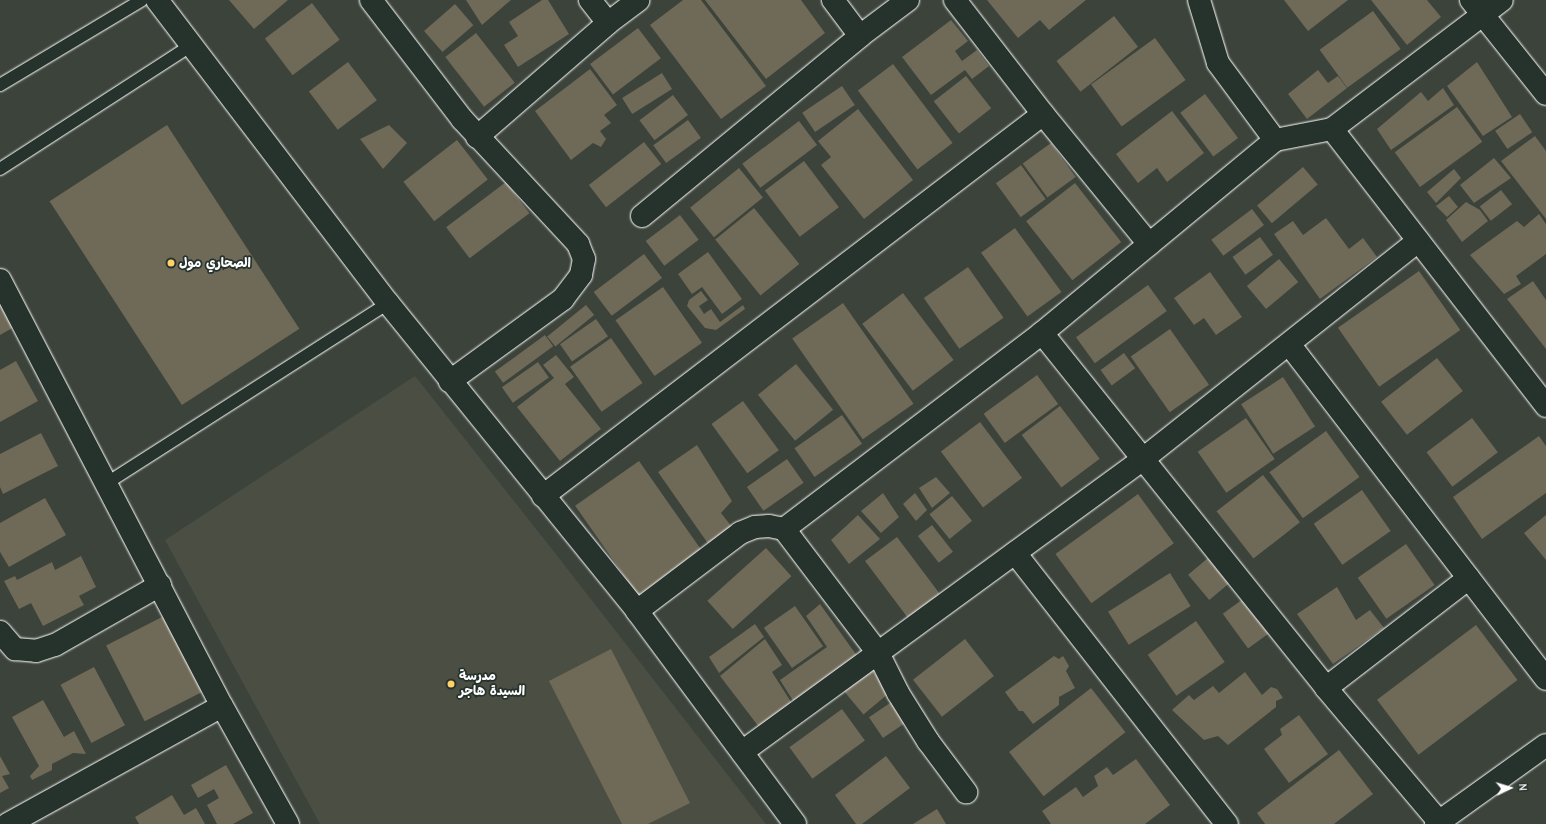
<!DOCTYPE html>
<html>
<head>
<meta charset="utf-8">
<style>
  body { margin:0 }
  #map { position:relative; width:1546px; height:824px; overflow:hidden; background:#3c433a; font-family:"Comic Neue","Playpen Sans Arabic",sans-serif }
  div>[style] { position:absolute }
  [style*='--x'] { left:calc(var(--x)*1px); top:calc(var(--y)*1px); width:calc(var(--w)*1px); rotate:calc(var(--a)*1deg) }
  .built>* { inset:0; background:#4b4e43 }
  .building>* { inset:0; background:#6f6957; transform-origin:0 0 }
  .roads { filter:drop-shadow(0 0 1px #fff) drop-shadow(0 0 1px #fff) }
  .lane>* { height:12px; margin:-6px; padding:0 6px; transform-origin:6px; border-radius:6px; background:#26332d }
  .street>* { height:22px; margin:-11px; padding:0 11px; transform-origin:11px; border-radius:11px; background:#26332d }
  .secondary>* { height:22px; margin:-11px; padding:0 11px; transform-origin:11px; border-radius:11px; background:#26332d }
  .dots>* { width:11px; height:11px; translate:-50% -50%; box-sizing:border-box; border:2px solid #26332d; border-radius:50% }
  span { translate:-50% -50%; white-space:nowrap; text-align:center; line-height:1.15; -webkit-text-stroke:3.5px #26332d; paint-order:stroke }
  .poi-label { font-size:13px; color:#fff; font-weight:700 }
  .left { translate:0 -50%; text-align:left }
  .north { position:absolute; left:1490px; top:768px; width:40px; height:40px; -webkit-text-stroke:3px #26332d; paint-order:stroke; rotate:86deg; font-size:11px; font-weight:700; line-height:16px; text-align:center; color:#fff }
  .north::after { content:''; display:block; margin:auto; width:14px; height:18px; background:#fff; clip-path:polygon(50% 0,100% 100%,50% 72%,0 100%) }
</style>
</head>
<body>
<div id="map">
  <div class="built">
    <div style="clip-path:polygon(415px 376px,548px 544px,766px 824px,320px 824px,165px 540px)"></div>
  </div>
  <div class="building">
    <div style="clip-path:polygon(229px 0,288px 0,254px 29px)"></div>
    <div style="clip-path:polygon(466px 0,511px 0,482px 25px)"></div>
    <div style="clip-path:polygon(542px 0,548px 0,569px 34px,518px 67px,504px 45px,518px 36px,509px 22px)"></div>
    <div style="clip-path:polygon(683px 0,701px 0,766px 86px,721px 119px,650px 25px)"></div>
    <div style="clip-path:polygon(705px 0,801px 0,825px 33px,766px 79px)"></div>
    <div style="clip-path:polygon(987px 0,1086px 0,1049px 30px,1040px 20px,1018px 38px)"></div>
    <div style="clip-path:polygon(1284px 0,1348px 0,1308px 31px)"></div>
    <div style="clip-path:polygon(1371px 0,1427px 0,1441px 17px,1407px 45px)"></div>
    <div style="left:312px;top:3px;width:46px;height:59px;rotate:53deg"></div>
    <div style="left:455px;top:4px;width:28px;height:41px;rotate:49deg"></div>
    <div style="left:1373px;top:11px;width:47px;height:66px;rotate:54deg"></div>
    <div style="left:1114px;top:16px;width:39px;height:73px;rotate:52deg"></div>
    <div style="clip-path:polygon(951px 20px,968px 41px,955px 51px,962px 61px,977px 50px,989px 66px,972px 79px,965px 70px,931px 95px,902px 57px)"></div>
    <div style="left:638px;top:28px;width:38px;height:60px;rotate:53deg"></div>
    <div style="left:476px;top:33px;width:63px;height:39px;rotate:52deg"></div>
    <div style="left:1155px;top:38px;width:52px;height:79px;rotate:54deg"></div>
    <div style="left:348px;top:62px;width:48px;height:49px;rotate:53deg"></div>
    <div style="clip-path:polygon(1477px 62px,1512px 117px,1483px 136px,1447px 86px)"></div>
    <div style="left:893px;top:64px;width:99px;height:44px;rotate:53deg"></div>
    <div style="clip-path:polygon(590px 69px,617px 105px,604px 115px,611px 123px,600px 131px,606px 139px,601px 147px,593px 143px,571px 160px,535px 111px)"></div>
    <div style="clip-path:polygon(1318px 70px,1328px 83px,1338px 76px,1347px 88px,1307px 119px,1288px 94px)"></div>
    <div style="left:662px;top:73px;width:19px;height:47px;rotate:58deg"></div>
    <div style="left:966px;top:76px;width:41px;height:41px;rotate:52deg"></div>
    <div style="left:842px;top:86px;width:23px;height:48px;rotate:56deg"></div>
    <div style="clip-path:polygon(1443px 88px,1454px 105px,1391px 150px,1377px 129px,1421px 92px,1428px 101px)"></div>
    <div style="left:1205px;top:94px;width:55px;height:31px;rotate:53deg"></div>
    <div style="left:673px;top:95px;width:25px;height:42px;rotate:53deg"></div>
    <div style="left:1457px;top:107px;width:43px;height:77px;rotate:54deg"></div>
    <div style="clip-path:polygon(858px 109px,913px 180px,864px 219px,821px 165px,831px 157px,818px 141px)"></div>
    <div style="clip-path:polygon(1172px 111px,1204px 153px,1167px 182px,1157px 168px,1138px 183px,1116px 154px)"></div>
    <div style="left:1520px;top:114px;width:22px;height:30px;rotate:56deg"></div>
    <div style="left:688px;top:120px;width:22px;height:43px;rotate:54deg"></div>
    <div style="left:799px;top:121px;width:30px;height:71px;rotate:53deg"></div>
    <div style="left:167px;top:125px;width:243px;height:140px;rotate:57deg"></div>
    <div style="clip-path:polygon(389px 125px,407px 143px,383px 169px,360px 139px)"></div>
    <div style="clip-path:polygon(1535px 136px,1546px 151px,1546px 219px,1501px 161px)"></div>
    <div style="left:457px;top:140px;width:50px;height:68px;rotate:52deg"></div>
    <div style="left:644px;top:142px;width:28px;height:70px;rotate:52deg"></div>
    <div style="left:1051px;top:143px;width:42px;height:35px;rotate:54deg"></div>
    <div style="clip-path:polygon(1494px 158px,1511px 178px,1474px 203px,1460px 185px)"></div>
    <div style="left:804px;top:161px;width:58px;height:49px;rotate:53deg"></div>
    <div style="left:1021px;top:165px;width:42px;height:31px;rotate:54deg"></div>
    <div style="left:1303px;top:167px;width:23px;height:60px;rotate:50deg"></div>
    <div style="left:739px;top:168px;width:38px;height:63px;rotate:51deg"></div>
    <div style="clip-path:polygon(1454px 169px,1461px 178px,1436px 203px,1427px 192px)"></div>
    <div style="left:506px;top:182px;width:39px;height:75px;rotate:53deg"></div>
    <div style="left:1075px;top:183px;width:75px;height:62px;rotate:52deg"></div>
    <div style="left:1501px;top:190px;width:18px;height:27px;rotate:52deg"></div>
    <div style="clip-path:polygon(1449px 196px,1458px 207px,1447px 217px,1436px 206px)"></div>
    <div style="clip-path:polygon(1466px 202px,1480px 210px,1488px 221px,1462px 242px,1446px 220px)"></div>
    <div style="left:754px;top:208px;width:72px;height:50px;rotate:51deg"></div>
    <div style="left:1252px;top:209px;width:20px;height:51px;rotate:53deg"></div>
    <div style="clip-path:polygon(1539px 214px,1546px 224px,1546px 254px,1516px 276px,1521px 284px,1504px 294px,1470px 255px,1517px 221px,1524px 227px)"></div>
    <div style="left:680px;top:215px;width:31px;height:43px;rotate:53deg"></div>
    <div style="clip-path:polygon(1326px 218px,1349px 249px,1363px 238px,1377px 257px,1320px 299px,1274px 234px,1293px 221px,1303px 235px)"></div>
    <div style="left:1015px;top:228px;width:79px;height:42px;rotate:54deg"></div>
    <div style="left:1260px;top:237px;width:22px;height:34px;rotate:54deg"></div>
    <div style="clip-path:polygon(708px 252px,742px 299px,722px 314px,702px 287px,692px 294px,678px 274px)"></div>
    <div style="left:644px;top:254px;width:30px;height:63px;rotate:53deg"></div>
    <div style="left:1279px;top:259px;width:30px;height:42px;rotate:50deg"></div>
    <div style="left:968px;top:267px;width:62px;height:54px;rotate:55deg"></div>
    <div style="left:1419px;top:271px;width:72px;height:99px;rotate:55deg"></div>
    <div style="clip-path:polygon(1210px 272px,1242px 317px,1216px 335px,1204px 318px,1194px 325px,1174px 298px)"></div>
    <div style="clip-path:polygon(1533px 281px,1546px 300px,1546px 349px,1507px 299px)"></div>
    <div style="left:1148px;top:285px;width:32px;height:89px;rotate:54deg"></div>
    <div style="left:663px;top:287px;width:68px;height:58px;rotate:55deg"></div>
    <div style="clip-path:polygon(701px 291px,708px 300px,699px 306px,704px 314px,711px 309px,720px 322px,743px 305px,745px 309px,716px 330px,705px 328px,687px 306px,689px 300px)"></div>
    <div style="left:903px;top:293px;width:84px;height:51px;rotate:53deg"></div>
    <div style="clip-path:polygon(0 298px,16px 326px,0 335px)"></div>
    <div style="left:843px;top:303px;width:123px;height:62px;rotate:55deg"></div>
    <div style="left:586px;top:305px;width:13px;height:50px;rotate:51deg"></div>
    <div style="left:596px;top:319px;width:21px;height:44px;rotate:55deg"></div>
    <div style="left:1170px;top:329px;width:68px;height:48px;rotate:55deg"></div>
    <div style="left:545px;top:335px;width:14px;height:62px;rotate:54deg"></div>
    <div style="left:611px;top:338px;width:55px;height:50px;rotate:55deg"></div>
    <div style="left:1124px;top:353px;width:19px;height:29px;rotate:54deg"></div>
    <div style="clip-path:polygon(556px 355px,574px 377px,565px 384px,601px 429px,560px 461px,517px 407px,554px 378px,543px 365px)"></div>
    <div style="left:1437px;top:358px;width:42px;height:71px;rotate:52deg"></div>
    <div style="clip-path:polygon(16px 361px,38px 401px,0 422px,0 370px)"></div>
    <div style="left:538px;top:362px;width:19px;height:44px;rotate:55deg"></div>
    <div style="left:796px;top:364px;width:59px;height:49px;rotate:51deg"></div>
    <div style="left:1037px;top:375px;width:36px;height:66px;rotate:54deg"></div>
    <div style="left:1283px;top:377px;width:59px;height:50px;rotate:57deg"></div>
    <div style="left:743px;top:401px;width:61px;height:39px;rotate:54deg"></div>
    <div style="left:1060px;top:406px;width:66px;height:48px;rotate:53deg"></div>
    <div style="left:842px;top:415px;width:35px;height:58px;rotate:55deg"></div>
    <div style="left:1246px;top:418px;width:50px;height:59px;rotate:55deg"></div>
    <div style="left:1472px;top:418px;width:43px;height:57px;rotate:53deg"></div>
    <div style="left:980px;top:422px;width:70px;height:49px;rotate:53deg"></div>
    <div style="left:1326px;top:431px;width:57px;height:70px;rotate:54deg"></div>
    <div style="clip-path:polygon(41px 433px,58px 466px,3px 494px,0 487px,0 454px)"></div>
    <div style="clip-path:polygon(1539px 436px,1546px 446px,1546px 493px,1482px 539px,1453px 497px)"></div>
    <div style="clip-path:polygon(697px 445px,732px 501px,721px 513px,732px 527px,709px 545px,658px 472px)"></div>
    <div style="left:787px;top:459px;width:29px;height:49px;rotate:55deg"></div>
    <div style="left:639px;top:461px;width:110px;height:78px;rotate:55deg"></div>
    <div style="left:1263px;top:475px;width:60px;height:59px;rotate:52deg"></div>
    <div style="clip-path:polygon(936px 477px,950px 493px,932px 508px,919px 488px)"></div>
    <div style="left:1362px;top:490px;width:50px;height:59px;rotate:55deg"></div>
    <div style="clip-path:polygon(883px 493px,899px 517px,881px 533px,861px 511px)"></div>
    <div style="clip-path:polygon(915px 493px,927px 510px,916px 521px,903px 504px)"></div>
    <div style="left:1138px;top:494px;width:61px;height:102px;rotate:54deg"></div>
    <div style="left:952px;top:496px;width:32px;height:29px;rotate:51deg"></div>
    <div style="clip-path:polygon(45px 498px,66px 535px,9px 567px,0 552px,0 523px)"></div>
    <div style="clip-path:polygon(858px 515px,880px 539px,849px 564px,831px 540px)"></div>
    <div style="clip-path:polygon(1546px 515px,1546px 560px,1524px 533px)"></div>
    <div style="left:932px;top:525px;width:34px;height:18px;rotate:52deg"></div>
    <div style="left:897px;top:537px;width:71px;height:40px;rotate:53deg"></div>
    <div style="left:1406px;top:544px;width:50px;height:59px;rotate:55deg"></div>
    <div style="left:766px;top:548px;width:38px;height:79px;rotate:48deg"></div>
    <div style="clip-path:polygon(81px 556px,96px 587px,79px 596px,84px 605px,43px 626px,31px 603px,19px 609px,4px 581px,15px 576px,17px 580px,52px 562px,55px 570px)"></div>
    <div style="left:1208px;top:558px;width:33px;height:26px;rotate:50deg"></div>
    <div style="left:1170px;top:573px;width:39px;height:73px;rotate:58deg"></div>
    <div style="clip-path:polygon(1337px 587px,1356px 620px,1370px 610px,1384px 628px,1333px 664px,1297px 614px)"></div>
    <div style="left:1243px;top:599px;width:43px;height:25px;rotate:54deg"></div>
    <div style="clip-path:polygon(820px 604px,860px 660px,797px 707px,780px 680px,827px 647px,806px 616px)"></div>
    <div style="left:795px;top:606px;width:49px;height:38px;rotate:55deg"></div>
    <div style="left:164px;top:616px;width:85px;height:65px;rotate:63deg"></div>
    <div style="left:1196px;top:621px;width:50px;height:59px;rotate:55deg"></div>
    <div style="clip-path:polygon(755px 624px,764px 637px,719px 673px,709px 657px)"></div>
    <div style="left:1476px;top:625px;width:69px;height:124px;rotate:53deg"></div>
    <div style="clip-path:polygon(765px 639px,782px 665px,772px 672px,793px 705px,762px 731px,720px 676px)"></div>
    <div style="left:965px;top:639px;width:47px;height:66px;rotate:52deg"></div>
    <div style="clip-path:polygon(611px 649px,690px 803px,648px 824px,622px 824px,549px 681px)"></div>
    <div style="clip-path:polygon(1054px 656px,1059px 659px,1063px 656px,1069px 666px,1066px 671px,1075px 688px,1059px 697px,1059px 705px,1033px 724px,1023px 711px,1019px 711px,1005px 692px)"></div>
    <div style="left:94px;top:667px;width:66px;height:38px;rotate:62deg"></div>
    <div style="left:871px;top:669px;width:30px;height:35px;rotate:50deg"></div>
    <div style="clip-path:polygon(1245px 672px,1262px 695px,1271px 687px,1277px 689px,1283px 698px,1276px 701px,1276px 707px,1228px 745px,1218px 736px,1204px 740px,1172px 710px,1189px 695px,1194px 700px,1213px 686px,1219px 693px)"></div>
    <div style="left:1091px;top:688px;width:56px;height:104px;rotate:52deg"></div>
    <div style="clip-path:polygon(43px 700px,64px 737px,74px 731px,86px 754px,73px 753px,52px 764px,52px 770px,32px 780px,30px 776px,39px 766px,12px 717px)"></div>
    <div style="left:893px;top:701px;width:25px;height:29px;rotate:56deg"></div>
    <div style="left:842px;top:709px;width:39px;height:65px;rotate:54deg"></div>
    <div style="clip-path:polygon(1299px 715px,1328px 754px,1289px 783px,1264px 749px,1282px 735px,1280px 729px)"></div>
    <div style="clip-path:polygon(1339px 750px,1373px 794px,1334px 824px,1265px 824px,1257px 813px)"></div>
    <div style="clip-path:polygon(0 756px,10px 774px,2px 776px,9px 788px,0 793px)"></div>
    <div style="clip-path:polygon(886px 756px,910px 788px,862px 824px,856px 824px,835px 795px)"></div>
    <div style="clip-path:polygon(1136px 759px,1170px 805px,1145px 824px,1051px 824px,1042px 811px,1076px 787px,1083px 797px,1098px 786px,1094px 776px,1107px 767px,1113px 775px)"></div>
    <div style="clip-path:polygon(226px 765px,253px 813px,233px 824px,217px 824px,207px 805px,219px 798px,214px 789px,198px 798px,191px 785px)"></div>
    <div style="clip-path:polygon(172px 795px,184px 815px,196px 808px,205px 824px,139px 824px,135px 817px)"></div>
    <div style="clip-path:polygon(937px 809px,946px 824px,913px 824px)"></div>
  </div>
  <div class="roads">
    <div class="lane">
      <div style="--x:0;--y:85;--w:165;--a:-30.9"></div>
      <div style="--x:0;--y:169;--w:229;--a:-32.9"></div>
      <div style="--x:107;--y:483;--w:334;--a:-32.6"></div>
    </div>
    <div class="street">
      <div style="--x:157;--y:0;--w:381;--a:52.7"></div>
      <div style="--x:388;--y:303;--w:396;--a:51"></div>
      <div style="--x:637;--y:611;--w:265;--a:53.4"></div>
      <div style="--x:371;--y:0;--w:150;--a:52.6"></div>
      <div style="--x:462;--y:119;--w:171;--a:47.1"></div>
      <div style="--x:578;--y:244;--w:16;--a:68"></div>
      <div style="--x:584;--y:259;--w:16;--a:101"></div>
      <div style="--x:581;--y:275;--w:30;--a:127"></div>
      <div style="--x:563;--y:299;--w:140;--a:144"></div>
      <div style="--x:590;--y:0;--w:29;--a:52"></div>
      <div style="--x:833;--y:0;--w:45;--a:53.1"></div>
      <div style="--x:1199;--y:0;--w:66;--a:73.2"></div>
      <div style="--x:1218;--y:63;--w:96;--a:53.5"></div>
      <div style="--x:1043;--y:114;--w:168;--a:50.8"></div>
      <div style="--x:1332;--y:129;--w:350;--a:52.3"></div>
      <div style="--x:477;--y:137;--w:174;--a:-41"></div>
      <div style="--x:608;--y:23;--w:38;--a:-37"></div>
      <div style="--x:642;--y:216;--w:283;--a:-39.5"></div>
      <div style="--x:860;--y:36;--w:60;--a:-36.9"></div>
      <div style="--x:0;--y:280;--w:480;--a:62.5"></div>
      <div style="--x:222;--y:706;--w:135;--a:60.8"></div>
      <div style="--x:1042;--y:333;--w:455;--a:51.3"></div>
      <div style="--x:1326;--y:688;--w:178;--a:49.8"></div>
      <div style="--x:1289;--y:344;--w:422;--a:52.5"></div>
      <div style="--x:543;--y:496;--w:629;--a:-37.38"></div>
      <div style="--x:1043;--y:114;--w:144;--a:-127.7"></div>
      <div style="--x:784;--y:529;--w:324;--a:-37.2"></div>
      <div style="--x:1042;--y:333;--w:303;--a:-39.6"></div>
      <div style="--x:1275;--y:140;--w:58;--a:-10.9"></div>
      <div style="--x:1332;--y:129;--w:213;--a:-37.2"></div>
      <div style="--x:1015;--y:553;--w:344;--a:52"></div>
      <div style="--x:637;--y:611;--w:129;--a:-37.1"></div>
      <div style="--x:740;--y:533;--w:16;--a:-22"></div>
      <div style="--x:755;--y:527;--w:14;--a:-4"></div>
      <div style="--x:769;--y:526;--w:15;--a:11"></div>
      <div style="--x:784;--y:529;--w:156;--a:52.8"></div>
      <div style="--x:878;--y:653;--w:328;--a:-36.2"></div>
      <div style="--x:1143;--y:459;--w:351;--a:-38.4"></div>
      <div style="--x:0;--y:632;--w:23;--a:49"></div>
      <div style="--x:15;--y:649;--w:21;--a:5"></div>
      <div style="--x:36;--y:651;--w:20;--a:-18"></div>
      <div style="--x:55;--y:645;--w:121;--a:-29.7"></div>
      <div style="--x:1326;--y:688;--w:180;--a:-37.6"></div>
      <div style="--x:742;--y:752;--w:168;--a:-36.1"></div>
      <div style="--x:878;--y:653;--w:45;--a:63.4"></div>
      <div style="--x:898;--y:693;--w:57;--a:58"></div>
      <div style="--x:928;--y:741;--w:64;--a:53.3"></div>
      <div style="--x:8;--y:824;--w:244;--a:-28.9"></div>
      <div style="--x:1436;--y:824;--w:135;--a:-35.7"></div>
    </div>
    <div class="secondary">
      <div style="--x:1471;--y:0;--w:120;--a:51.4"></div>
    </div>
  </div>
  <div class="dots">
    <div style="left:171px;top:263px;background:#ffd166"></div>
    <div style="left:451px;top:684px;background:#ffd166"></div>
  </div>
  <div class="poi-label">
    <span class="left" style="left:179px;top:263px">الصحاري مول</span>
    <span class="left" style="left:459px;top:684px">مدرسة<br>السيدة هاجر</span>
  </div>
  <div class="north">N</div>
</div>
</body>
</html>
